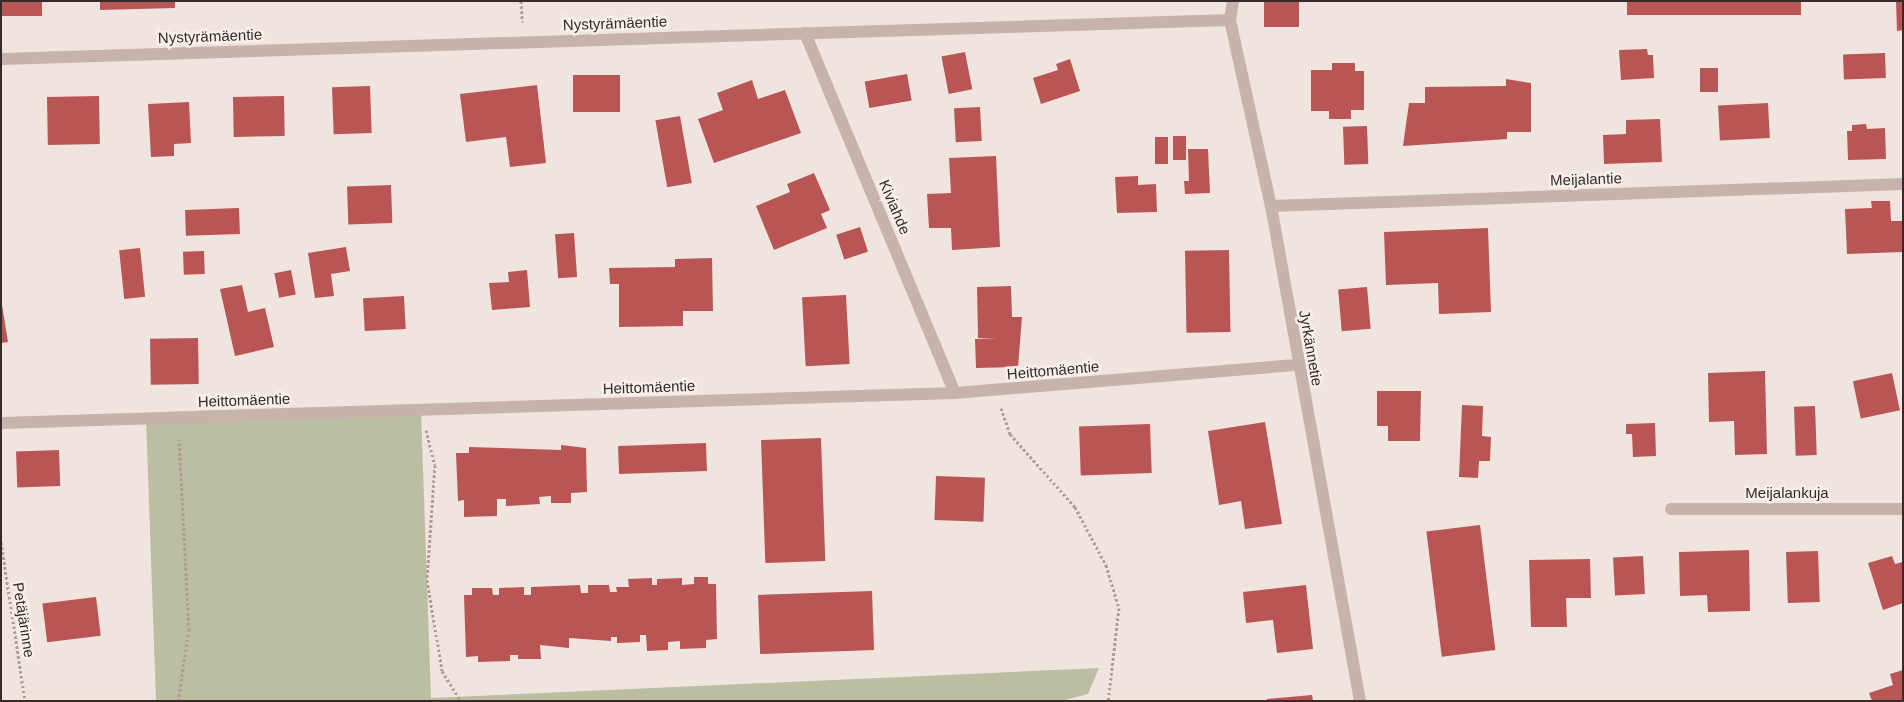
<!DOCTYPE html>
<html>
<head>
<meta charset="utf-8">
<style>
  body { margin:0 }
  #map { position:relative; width:1904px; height:702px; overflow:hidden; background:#f0e4df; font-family:Arial,sans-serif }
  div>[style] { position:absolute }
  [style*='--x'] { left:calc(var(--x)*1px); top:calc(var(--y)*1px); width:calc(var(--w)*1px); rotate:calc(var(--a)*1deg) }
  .green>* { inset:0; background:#bbbea1 }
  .building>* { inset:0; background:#b95554; transform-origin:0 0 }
  .path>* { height:3px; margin-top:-1.5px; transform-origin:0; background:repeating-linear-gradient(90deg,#b39c97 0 2.5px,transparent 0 5px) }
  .minor>* { height:12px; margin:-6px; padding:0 6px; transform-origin:6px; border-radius:6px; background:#c7b2ac }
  span { translate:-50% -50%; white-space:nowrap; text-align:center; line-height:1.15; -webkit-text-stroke:5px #f8efeb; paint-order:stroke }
  .street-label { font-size:15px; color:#362b2a }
  .frame { position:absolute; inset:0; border:2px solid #362b2a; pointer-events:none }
</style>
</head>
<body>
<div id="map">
  <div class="green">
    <div style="clip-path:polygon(421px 411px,431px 698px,1099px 668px,1088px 694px,1061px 701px,156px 701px,146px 417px)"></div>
  </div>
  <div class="building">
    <div style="left:1px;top:1px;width:41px;height:15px"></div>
    <div style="clip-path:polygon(100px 1px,175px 1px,175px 8px,100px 10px)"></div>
    <div style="left:1264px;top:1px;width:35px;height:26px"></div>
    <div style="left:1627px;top:1px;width:174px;height:14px"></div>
    <div style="clip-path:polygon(1896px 1px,1903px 1px,1903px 30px,1897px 31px)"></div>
    <div style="clip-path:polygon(1647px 49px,1648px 55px,1653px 55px,1654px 78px,1621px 80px,1619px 50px)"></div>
    <div style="left:965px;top:52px;width:38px;height:24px;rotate:79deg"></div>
    <div style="left:1885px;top:53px;width:25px;height:42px;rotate:88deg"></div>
    <div style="clip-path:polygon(1070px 59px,1080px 91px,1041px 104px,1033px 78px,1058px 70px,1056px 64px)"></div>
    <div style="clip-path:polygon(1332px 63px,1355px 63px,1355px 71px,1364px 71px,1364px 110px,1351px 110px,1351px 119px,1329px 119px,1329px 111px,1311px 111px,1311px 70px,1332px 70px)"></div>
    <div style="left:1700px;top:68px;width:18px;height:24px"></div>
    <div style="left:907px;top:74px;width:27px;height:43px;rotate:80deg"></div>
    <div style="left:573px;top:75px;width:47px;height:37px"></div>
    <div style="clip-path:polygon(1506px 79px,1531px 83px,1531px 132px,1507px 132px,1507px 139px,1403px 146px,1409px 103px,1425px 103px,1425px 87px,1506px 86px)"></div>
    <div style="clip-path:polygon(752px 80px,758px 99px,785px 90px,801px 133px,714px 163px,698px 119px,723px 110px,717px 93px)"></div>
    <div style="clip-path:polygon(537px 85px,546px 163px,510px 167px,506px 137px,466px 142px,460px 94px)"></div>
    <div style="left:370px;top:86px;width:47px;height:38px;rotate:88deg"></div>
    <div style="left:99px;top:96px;width:48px;height:52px;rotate:89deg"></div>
    <div style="left:284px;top:96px;width:40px;height:51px;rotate:89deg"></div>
    <div style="clip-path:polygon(189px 102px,191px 143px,174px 144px,174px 156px,151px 157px,148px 104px)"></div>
    <div style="left:1768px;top:103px;width:35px;height:50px;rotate:87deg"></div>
    <div style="left:980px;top:107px;width:34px;height:26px;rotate:87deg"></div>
    <div style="left:680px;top:116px;width:68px;height:25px;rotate:80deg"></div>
    <div style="clip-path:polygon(1660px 119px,1662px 162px,1604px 164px,1603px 135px,1626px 134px,1626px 120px)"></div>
    <div style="clip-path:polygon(1866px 124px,1867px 129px,1885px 128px,1886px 159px,1848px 160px,1847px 131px,1852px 131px,1852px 125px)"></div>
    <div style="left:1367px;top:126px;width:38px;height:24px;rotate:88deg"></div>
    <div style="left:1173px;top:136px;width:13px;height:24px"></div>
    <div style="left:1155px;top:137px;width:13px;height:27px"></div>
    <div style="clip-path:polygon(1188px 149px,1208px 149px,1210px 193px,1185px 194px,1184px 181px,1189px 181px)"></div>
    <div style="clip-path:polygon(996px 156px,1000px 247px,952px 250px,951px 228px,929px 228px,927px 194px,951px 193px,949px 158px)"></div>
    <div style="clip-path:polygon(814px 173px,830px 210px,821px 214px,827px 228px,774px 250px,756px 206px,790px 192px,787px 184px)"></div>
    <div style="clip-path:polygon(1138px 176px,1138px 185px,1156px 184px,1157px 212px,1117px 213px,1115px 177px)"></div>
    <div style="left:391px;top:185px;width:38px;height:44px;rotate:88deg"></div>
    <div style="clip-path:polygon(1871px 201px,1890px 201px,1891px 221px,1903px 221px,1903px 252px,1847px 254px,1845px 209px,1872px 208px)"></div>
    <div style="left:239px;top:208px;width:26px;height:54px;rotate:88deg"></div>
    <div style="left:860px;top:227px;width:26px;height:25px;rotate:72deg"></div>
    <div style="clip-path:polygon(1488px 228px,1491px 312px,1439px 314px,1438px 283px,1386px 285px,1384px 232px)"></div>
    <div style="left:574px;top:233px;width:44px;height:19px;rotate:86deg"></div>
    <div style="clip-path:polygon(346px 247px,350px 271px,331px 274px,334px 296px,315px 298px,308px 253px)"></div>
    <div style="left:140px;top:248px;width:49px;height:21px;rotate:84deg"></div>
    <div style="left:1229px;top:250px;width:82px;height:44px;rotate:89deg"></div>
    <div style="left:204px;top:251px;width:23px;height:21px;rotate:88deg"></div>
    <div style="clip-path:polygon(712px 258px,713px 311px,683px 311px,683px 326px,619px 327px,619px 284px,610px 284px,609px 268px,675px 267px,675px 259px)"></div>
    <div style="left:291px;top:270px;width:25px;height:17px;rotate:79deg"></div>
    <div style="clip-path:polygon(527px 270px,530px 307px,492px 310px,489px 283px,509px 282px,508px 272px)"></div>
    <div style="clip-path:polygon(242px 285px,248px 312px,265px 308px,274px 347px,235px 356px,220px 289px)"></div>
    <div style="clip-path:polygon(1011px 286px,1012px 317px,1022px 317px,1018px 367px,976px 368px,975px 339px,997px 338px,978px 338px,977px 287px)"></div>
    <div style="left:1367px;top:287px;width:42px;height:29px;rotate:85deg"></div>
    <div style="left:846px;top:295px;width:69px;height:44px;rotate:87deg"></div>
    <div style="left:404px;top:296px;width:33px;height:41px;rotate:87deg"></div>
    <div style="clip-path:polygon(2px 305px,8px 342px,1px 343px,1px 306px)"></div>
    <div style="left:198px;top:338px;width:46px;height:48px;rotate:89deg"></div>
    <div style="clip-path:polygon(1765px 371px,1767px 454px,1735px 455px,1734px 421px,1709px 422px,1708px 373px)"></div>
    <div style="left:1892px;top:373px;width:38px;height:40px;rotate:78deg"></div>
    <div style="clip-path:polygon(1377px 391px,1421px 391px,1420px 441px,1388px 441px,1388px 426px,1377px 426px)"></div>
    <div style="clip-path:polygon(1462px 405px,1483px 406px,1482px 436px,1491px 437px,1490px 461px,1479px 461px,1478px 478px,1459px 477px)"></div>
    <div style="left:1815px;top:406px;width:49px;height:21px;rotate:88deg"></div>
    <div style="clip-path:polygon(1265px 422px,1282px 524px,1245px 529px,1241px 501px,1219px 505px,1208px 431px)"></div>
    <div style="clip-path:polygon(1655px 423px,1656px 456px,1633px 457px,1632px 434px,1626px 434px,1626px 424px)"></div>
    <div style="left:1150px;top:424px;width:49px;height:71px;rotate:88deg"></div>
    <div style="left:821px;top:438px;width:123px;height:60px;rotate:88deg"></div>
    <div style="left:706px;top:443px;width:28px;height:88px;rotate:88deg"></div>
    <div style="clip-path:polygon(561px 445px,586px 448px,587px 492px,571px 493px,571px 503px,551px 503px,551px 496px,539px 497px,540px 504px,506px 506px,506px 499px,497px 499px,497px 516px,464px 517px,464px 500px,458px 501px,456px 453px,469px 453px,469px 447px,561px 450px)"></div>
    <div style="left:59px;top:450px;width:36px;height:43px;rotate:88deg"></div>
    <div style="left:936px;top:476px;width:49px;height:44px;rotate:2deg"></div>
    <div style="left:1480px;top:525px;width:126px;height:54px;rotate:83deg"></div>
    <div style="clip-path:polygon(1749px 550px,1750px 611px,1708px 612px,1707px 595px,1680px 596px,1679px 552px)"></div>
    <div style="left:1818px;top:551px;width:51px;height:32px;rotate:88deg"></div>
    <div style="left:1643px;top:556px;width:38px;height:30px;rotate:87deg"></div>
    <div style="clip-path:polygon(1892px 556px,1895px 564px,1903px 562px,1903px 603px,1883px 610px,1868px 563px)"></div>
    <div style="clip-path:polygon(1590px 559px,1591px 598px,1566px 598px,1567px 627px,1531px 627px,1529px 560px)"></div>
    <div style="clip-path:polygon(694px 577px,708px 577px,708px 584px,716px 584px,717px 639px,706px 640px,706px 648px,680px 649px,680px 641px,668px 642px,668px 650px,647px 651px,646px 635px,640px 635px,640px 642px,617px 643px,617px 637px,611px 637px,611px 641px,569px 638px,569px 648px,540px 645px,541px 659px,518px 659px,518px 655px,510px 655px,510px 661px,478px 662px,478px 656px,466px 657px,464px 595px,472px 595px,472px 588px,492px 588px,493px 595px,499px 595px,499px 588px,524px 587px,524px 595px,531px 595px,531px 587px,580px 585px,581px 593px,588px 593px,588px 585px,609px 585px,610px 592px,617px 592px,616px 587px,629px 587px,628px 579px,652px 578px,652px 585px,657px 585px,657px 579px,682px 578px,682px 585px,694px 584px)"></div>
    <div style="clip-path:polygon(1306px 585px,1313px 649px,1277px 653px,1273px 620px,1246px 623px,1243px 592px)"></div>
    <div style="left:872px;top:591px;width:59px;height:114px;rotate:88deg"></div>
    <div style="left:96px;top:597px;width:39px;height:54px;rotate:83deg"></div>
    <div style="clip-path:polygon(1903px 670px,1903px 701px,1872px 701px,1869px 693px,1893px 685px,1890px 674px)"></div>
    <div style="clip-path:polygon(1312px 695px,1313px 701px,1267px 701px,1267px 699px)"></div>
  </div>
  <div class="path">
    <div style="--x:521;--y:1;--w:21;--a:87"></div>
    <div style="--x:1001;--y:408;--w:28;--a:71"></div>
    <div style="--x:1010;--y:434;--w:98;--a:48.3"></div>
    <div style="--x:1075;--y:507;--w:66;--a:61.9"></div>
    <div style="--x:1106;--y:565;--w:45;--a:73.2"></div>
    <div style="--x:1119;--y:608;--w:94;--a:96.7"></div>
    <div style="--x:426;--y:430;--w:36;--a:76"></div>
    <div style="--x:435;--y:465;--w:115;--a:94"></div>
    <div style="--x:427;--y:580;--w:92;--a:80.6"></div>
    <div style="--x:442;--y:671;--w:36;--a:58"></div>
    <div style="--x:1;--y:542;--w:161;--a:81.4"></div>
    <div style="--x:178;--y:701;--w:72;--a:-81.2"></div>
    <div style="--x:189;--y:630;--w:191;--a:-93"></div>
  </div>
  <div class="minor">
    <div style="--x:1233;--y:1;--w:19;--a:99"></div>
    <div style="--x:1230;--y:20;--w:190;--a:77.6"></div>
    <div style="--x:1271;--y:206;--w:503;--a:79.81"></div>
    <div style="--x:805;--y:33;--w:390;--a:67.4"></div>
    <div style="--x:1;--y:59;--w:1230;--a:-1.82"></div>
    <div style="--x:1271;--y:206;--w:632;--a:-1.99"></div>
    <div style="--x:1;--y:423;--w:954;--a:-1.8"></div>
    <div style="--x:955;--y:393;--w:342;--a:-4.7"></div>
    <div style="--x:1671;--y:509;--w:232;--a:0"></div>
  </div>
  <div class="street-label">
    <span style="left:615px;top:23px;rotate:-2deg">Nystyrämäentie</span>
    <span style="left:210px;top:36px;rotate:-2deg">Nystyrämäentie</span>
    <span style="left:1586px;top:179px;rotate:-2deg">Meijalantie</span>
    <span style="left:895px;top:207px;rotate:67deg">Kiviahde</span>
    <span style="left:1311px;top:348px;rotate:80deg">Jyrkännetie</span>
    <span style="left:1053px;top:370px;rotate:-5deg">Heittomäentie</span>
    <span style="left:649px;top:387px;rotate:-2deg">Heittomäentie</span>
    <span style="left:244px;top:400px;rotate:-2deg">Heittomäentie</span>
    <span style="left:1787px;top:493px">Meijalankuja</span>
    <span style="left:24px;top:620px;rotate:81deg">Petäjärinne</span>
  </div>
  <div class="frame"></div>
</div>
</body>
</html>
